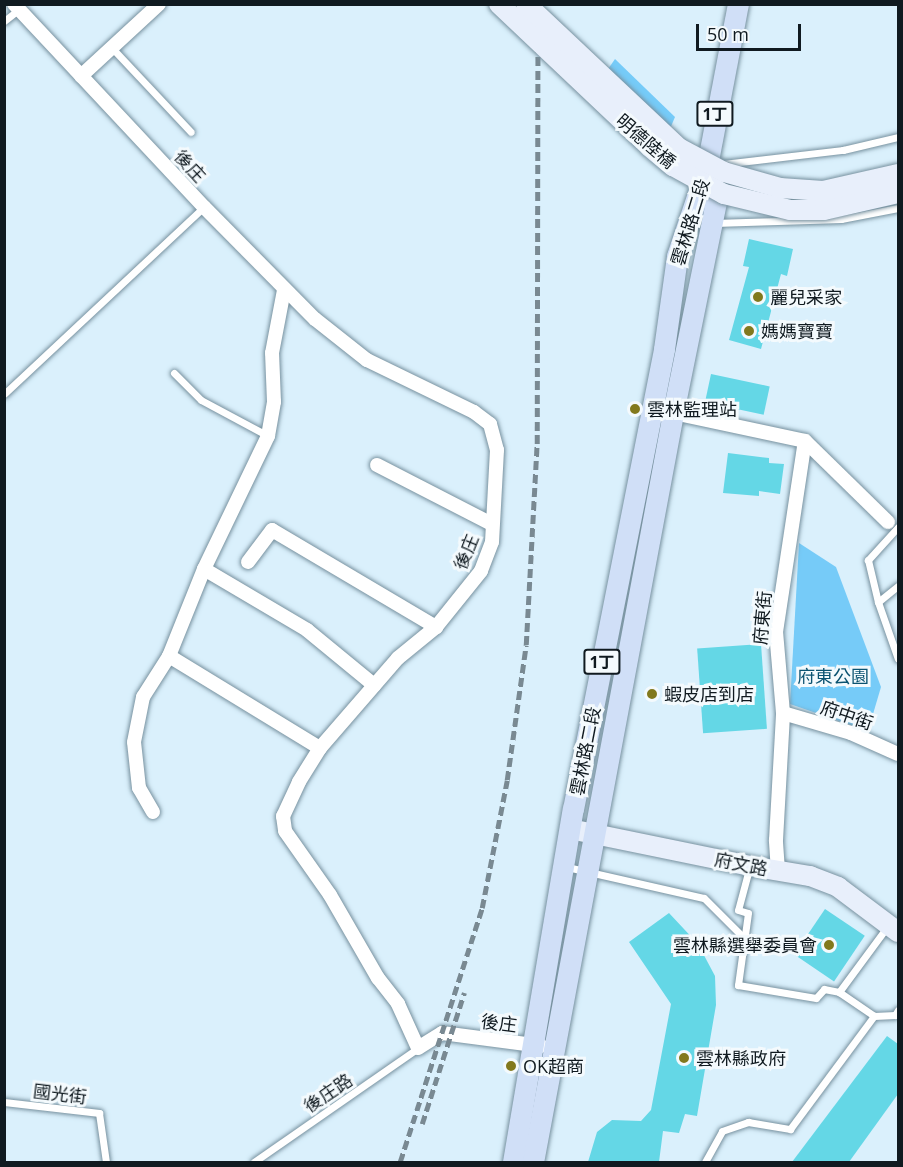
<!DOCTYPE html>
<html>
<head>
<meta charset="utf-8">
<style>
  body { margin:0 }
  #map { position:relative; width:903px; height:1167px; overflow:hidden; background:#daf0fc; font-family:"Open Sans","Noto Sans TC",sans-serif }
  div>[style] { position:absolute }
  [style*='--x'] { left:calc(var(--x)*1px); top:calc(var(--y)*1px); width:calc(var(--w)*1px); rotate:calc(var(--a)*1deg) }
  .green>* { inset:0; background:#76cbf8 }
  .building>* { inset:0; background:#64d7e6; transform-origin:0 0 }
  .roads { filter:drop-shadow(0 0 2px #77919f) drop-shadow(0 0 2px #77919f) }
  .lane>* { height:7px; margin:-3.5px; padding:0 3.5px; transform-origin:3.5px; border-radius:3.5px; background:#fff }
  .street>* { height:14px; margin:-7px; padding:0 7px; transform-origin:7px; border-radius:7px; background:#fff }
  .secondary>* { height:20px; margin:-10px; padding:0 10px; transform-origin:10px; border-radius:10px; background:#e8effb }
  .primary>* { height:21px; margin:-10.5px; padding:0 10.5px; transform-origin:10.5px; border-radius:10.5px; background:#d0dff7 }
  .rail>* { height:4.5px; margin-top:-2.25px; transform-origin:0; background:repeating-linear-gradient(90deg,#798992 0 9px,transparent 0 13.5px) }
  .bridges { filter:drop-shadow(0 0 2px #77919f) drop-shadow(0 0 2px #77919f) }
  .secondary-bridge>* { height:20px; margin:-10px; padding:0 10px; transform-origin:10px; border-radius:10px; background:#e8effb }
  .dots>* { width:16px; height:16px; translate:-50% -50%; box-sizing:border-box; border:3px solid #f4fafd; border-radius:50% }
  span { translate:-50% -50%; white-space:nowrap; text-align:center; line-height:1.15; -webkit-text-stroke:6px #f4fafd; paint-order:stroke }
  .shield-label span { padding:2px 4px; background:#f4fafd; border:2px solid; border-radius:4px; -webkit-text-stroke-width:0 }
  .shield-label { font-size:16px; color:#101a20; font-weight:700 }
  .street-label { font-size:18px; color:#101a20 }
  .poi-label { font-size:18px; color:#101a20 }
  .left { translate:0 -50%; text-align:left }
  .right { translate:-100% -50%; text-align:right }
  .park-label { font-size:18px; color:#0b5371 }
  .frame { position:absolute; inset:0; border:6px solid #101a20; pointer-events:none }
  .scale { position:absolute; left:696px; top:24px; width:105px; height:27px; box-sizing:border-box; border:3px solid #101a20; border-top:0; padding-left:8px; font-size:18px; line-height:21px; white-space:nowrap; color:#101a20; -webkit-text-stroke:4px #f4fafd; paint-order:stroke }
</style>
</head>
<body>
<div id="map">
  <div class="green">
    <div style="clip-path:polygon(615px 59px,675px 117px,657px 159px,589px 97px)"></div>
    <div style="clip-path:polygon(799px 543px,836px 567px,881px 687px,868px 731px,790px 704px)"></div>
  </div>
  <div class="building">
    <div style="clip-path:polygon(749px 239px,793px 249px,787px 276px,781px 274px,761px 349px,729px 340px,749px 267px,743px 266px)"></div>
    <div style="left:711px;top:374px;width:60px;height:29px;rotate:12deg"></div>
    <div style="clip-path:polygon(728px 453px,769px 458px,769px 463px,784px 464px,780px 494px,759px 491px,759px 496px,723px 493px)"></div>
    <div style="left:761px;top:644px;width:85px;height:64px;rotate:86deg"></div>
    <div style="left:825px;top:909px;width:48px;height:55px;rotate:34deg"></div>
    <div style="clip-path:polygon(669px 913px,698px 944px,715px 976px,716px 1005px,697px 1116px,685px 1114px,679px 1133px,663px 1131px,659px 1162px,588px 1162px,597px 1132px,612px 1120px,641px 1121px,651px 1110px,671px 1004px,629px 942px)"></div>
    <div style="clip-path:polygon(887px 1036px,898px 1044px,898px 1094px,849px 1162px,792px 1162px)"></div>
  </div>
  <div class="roads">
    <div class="lane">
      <div style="--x:4;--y:21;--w:18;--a:-38"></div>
      <div style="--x:112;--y:48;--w:115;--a:46.8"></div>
      <div style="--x:723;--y:164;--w:121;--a:-6.7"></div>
      <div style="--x:843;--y:150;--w:57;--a:-13.3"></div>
      <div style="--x:714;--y:223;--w:127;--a:-1.8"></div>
      <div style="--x:841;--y:219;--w:58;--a:-10.9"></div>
      <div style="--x:174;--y:373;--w:38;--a:45"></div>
      <div style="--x:201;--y:400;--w:76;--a:28.2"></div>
      <div style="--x:4;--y:394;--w:274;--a:-43.1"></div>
      <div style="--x:898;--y:527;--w:45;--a:132.3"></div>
      <div style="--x:868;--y:560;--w:43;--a:76.6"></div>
      <div style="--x:878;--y:602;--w:60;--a:70.7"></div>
      <div style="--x:878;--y:602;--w:26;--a:-39"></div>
      <div style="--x:567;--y:867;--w:140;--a:12.8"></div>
      <div style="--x:704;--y:898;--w:58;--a:45"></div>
      <div style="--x:749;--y:869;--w:42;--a:105"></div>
      <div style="--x:738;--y:910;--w:10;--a:17"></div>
      <div style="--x:748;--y:913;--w:73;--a:97.9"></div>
      <div style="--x:738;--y:985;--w:79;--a:9.5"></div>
      <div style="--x:816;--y:998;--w:12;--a:-48"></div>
      <div style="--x:824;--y:989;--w:15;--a:11"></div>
      <div style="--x:887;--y:927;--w:81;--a:126.4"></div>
      <div style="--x:839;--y:992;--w:42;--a:34.4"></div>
      <div style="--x:874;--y:1016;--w:21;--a:-3"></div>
      <div style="--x:895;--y:1015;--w:6;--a:-59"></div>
      <div style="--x:4;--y:1102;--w:96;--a:6.6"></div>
      <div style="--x:99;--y:1113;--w:49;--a:81.9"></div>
      <div style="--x:254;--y:1162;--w:200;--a:-34.8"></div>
      <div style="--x:705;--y:1162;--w:35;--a:-61"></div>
      <div style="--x:722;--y:1131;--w:28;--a:-19"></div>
      <div style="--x:748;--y:1122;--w:43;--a:9.5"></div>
      <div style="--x:790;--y:1129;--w:141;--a:-53.4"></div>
    </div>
    <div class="street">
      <div style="--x:14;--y:4;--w:278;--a:46.9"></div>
      <div style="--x:204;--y:207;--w:158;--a:45.3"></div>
      <div style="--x:315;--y:319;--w:66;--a:38.3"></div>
      <div style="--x:367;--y:360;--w:119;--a:25.9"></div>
      <div style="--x:474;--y:412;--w:20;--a:37"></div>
      <div style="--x:490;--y:424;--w:27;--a:75"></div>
      <div style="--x:497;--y:450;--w:92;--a:93.1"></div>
      <div style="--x:492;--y:542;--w:31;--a:111"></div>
      <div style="--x:481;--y:571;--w:72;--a:128.8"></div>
      <div style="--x:436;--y:627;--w:49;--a:140.8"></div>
      <div style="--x:398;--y:658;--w:119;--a:130.9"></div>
      <div style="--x:320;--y:748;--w:40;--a:122"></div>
      <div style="--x:299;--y:782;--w:38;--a:115"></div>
      <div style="--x:283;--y:816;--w:15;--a:82"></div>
      <div style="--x:285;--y:831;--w:78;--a:54.9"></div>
      <div style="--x:330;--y:895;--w:96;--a:60"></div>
      <div style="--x:378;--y:978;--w:33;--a:52"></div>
      <div style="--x:398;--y:1004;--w:48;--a:65.6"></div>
      <div style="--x:418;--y:1048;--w:28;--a:-32"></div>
      <div style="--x:442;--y:1033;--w:100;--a:7.5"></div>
      <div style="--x:81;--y:76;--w:106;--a:-42.7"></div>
      <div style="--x:665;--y:411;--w:143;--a:12.1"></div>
      <div style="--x:805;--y:441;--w:116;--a:44.3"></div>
      <div style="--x:377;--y:465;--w:129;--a:27.2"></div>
      <div style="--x:248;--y:562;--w:40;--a:-53"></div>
      <div style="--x:272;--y:530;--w:191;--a:30.6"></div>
      <div style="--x:204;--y:569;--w:120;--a:30.6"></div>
      <div style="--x:307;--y:630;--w:87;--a:39.4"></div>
      <div style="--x:169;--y:656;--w:177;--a:31.4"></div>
      <div style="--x:783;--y:713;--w:71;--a:16.4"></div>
      <div style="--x:851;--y:733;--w:51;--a:24.1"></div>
      <div style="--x:153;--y:812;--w:28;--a:-120"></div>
      <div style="--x:139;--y:788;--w:46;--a:-96.2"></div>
      <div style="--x:134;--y:742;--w:46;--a:-78.7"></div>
      <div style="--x:143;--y:697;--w:49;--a:-57.6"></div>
      <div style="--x:169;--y:656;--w:94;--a:-68.1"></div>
      <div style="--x:204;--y:569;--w:148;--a:-64.3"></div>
      <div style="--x:268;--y:436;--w:35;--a:-80"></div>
      <div style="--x:274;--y:402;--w:49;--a:-92.3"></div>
      <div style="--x:272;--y:353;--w:64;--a:-79.2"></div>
      <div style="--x:778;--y:871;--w:31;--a:-94"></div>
      <div style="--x:776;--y:840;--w:127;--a:-86.8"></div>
      <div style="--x:783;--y:713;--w:81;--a:-94.9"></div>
      <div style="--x:776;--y:632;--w:193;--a:-81.4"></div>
    </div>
    <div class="secondary">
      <div style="--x:570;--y:829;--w:184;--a:11.6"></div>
      <div style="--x:750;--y:866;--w:61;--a:9.5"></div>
      <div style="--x:810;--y:876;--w:30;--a:21"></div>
      <div style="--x:838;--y:887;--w:75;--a:36.9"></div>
    </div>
    <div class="primary">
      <div style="--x:513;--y:1162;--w:358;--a:-80.4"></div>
      <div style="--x:573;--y:809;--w:469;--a:-78.8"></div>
      <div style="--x:664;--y:349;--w:94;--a:-82"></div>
      <div style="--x:677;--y:256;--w:94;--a:-71.4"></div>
      <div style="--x:533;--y:1162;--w:762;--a:-79.41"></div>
      <div style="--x:673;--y:413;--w:215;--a:-78.5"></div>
      <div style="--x:716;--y:202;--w:37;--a:-104"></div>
      <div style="--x:707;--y:166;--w:165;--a:-79.2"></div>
    </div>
  </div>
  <div class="rail">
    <div style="--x:422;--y:1124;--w:138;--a:-72.2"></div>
    <div style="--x:400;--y:1162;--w:267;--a:-72.1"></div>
    <div style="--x:482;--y:908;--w:130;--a:-78.9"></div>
    <div style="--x:507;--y:780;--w:136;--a:-82"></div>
    <div style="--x:526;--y:645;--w:201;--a:-86.9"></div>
    <div style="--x:537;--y:444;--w:440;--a:-89.9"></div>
  </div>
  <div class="bridges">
    <div class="secondary-bridge">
      <div style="--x:499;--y:4;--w:208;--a:43.4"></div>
      <div style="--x:650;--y:147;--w:30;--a:40"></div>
      <div style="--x:673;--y:166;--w:58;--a:28.8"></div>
      <div style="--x:724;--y:194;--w:68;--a:13.6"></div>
      <div style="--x:790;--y:210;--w:34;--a:0"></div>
      <div style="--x:824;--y:210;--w:76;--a:-12.9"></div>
      <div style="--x:526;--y:4;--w:210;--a:43.3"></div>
      <div style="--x:679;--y:148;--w:51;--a:28.1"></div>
      <div style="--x:724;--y:172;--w:58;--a:15.9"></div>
      <div style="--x:780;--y:188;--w:43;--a:4"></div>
      <div style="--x:823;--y:191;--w:77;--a:-12.8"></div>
    </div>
  </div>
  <div class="dots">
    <div style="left:758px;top:297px;background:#82791d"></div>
    <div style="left:749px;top:331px;background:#82791d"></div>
    <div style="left:635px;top:409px;background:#82791d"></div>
    <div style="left:652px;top:694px;background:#82791d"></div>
    <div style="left:829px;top:945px;background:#82791d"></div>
    <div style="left:684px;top:1058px;background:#82791d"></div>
    <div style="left:511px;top:1066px;background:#82791d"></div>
  </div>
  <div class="shield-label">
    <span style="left:715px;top:114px">1丁</span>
    <span style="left:602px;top:662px">1丁</span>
  </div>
  <div class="street-label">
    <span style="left:646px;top:141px;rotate:41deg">明德陸橋</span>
    <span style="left:190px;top:166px;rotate:47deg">後庄</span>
    <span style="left:690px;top:222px;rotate:-73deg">雲林路二段</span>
    <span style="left:466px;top:552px;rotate:-68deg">後庄</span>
    <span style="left:762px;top:618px;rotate:-85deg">府東街</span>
    <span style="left:847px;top:715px;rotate:19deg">府中街</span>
    <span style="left:585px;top:751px;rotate:-79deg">雲林路二段</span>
    <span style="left:741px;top:864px;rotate:11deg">府文路</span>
    <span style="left:499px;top:1023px;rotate:7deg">後庄</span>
    <span style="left:328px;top:1093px;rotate:-34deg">後庄路</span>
    <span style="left:60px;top:1094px;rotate:7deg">國光街</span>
  </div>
  <div class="poi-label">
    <span class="left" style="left:770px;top:297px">麗兒采家</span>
    <span class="left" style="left:761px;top:331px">媽媽寶寶</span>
    <span class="left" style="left:647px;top:409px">雲林監理站</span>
    <span class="left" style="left:664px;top:694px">蝦皮店到店</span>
    <span class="right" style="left:817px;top:945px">雲林縣選舉委員會</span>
    <span class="left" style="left:696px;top:1058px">雲林縣政府</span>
    <span class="left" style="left:523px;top:1066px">OK超商</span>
  </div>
  <div class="park-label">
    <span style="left:833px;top:676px">府東公園</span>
  </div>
  <div class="frame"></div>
  <div class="scale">50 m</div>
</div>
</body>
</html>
